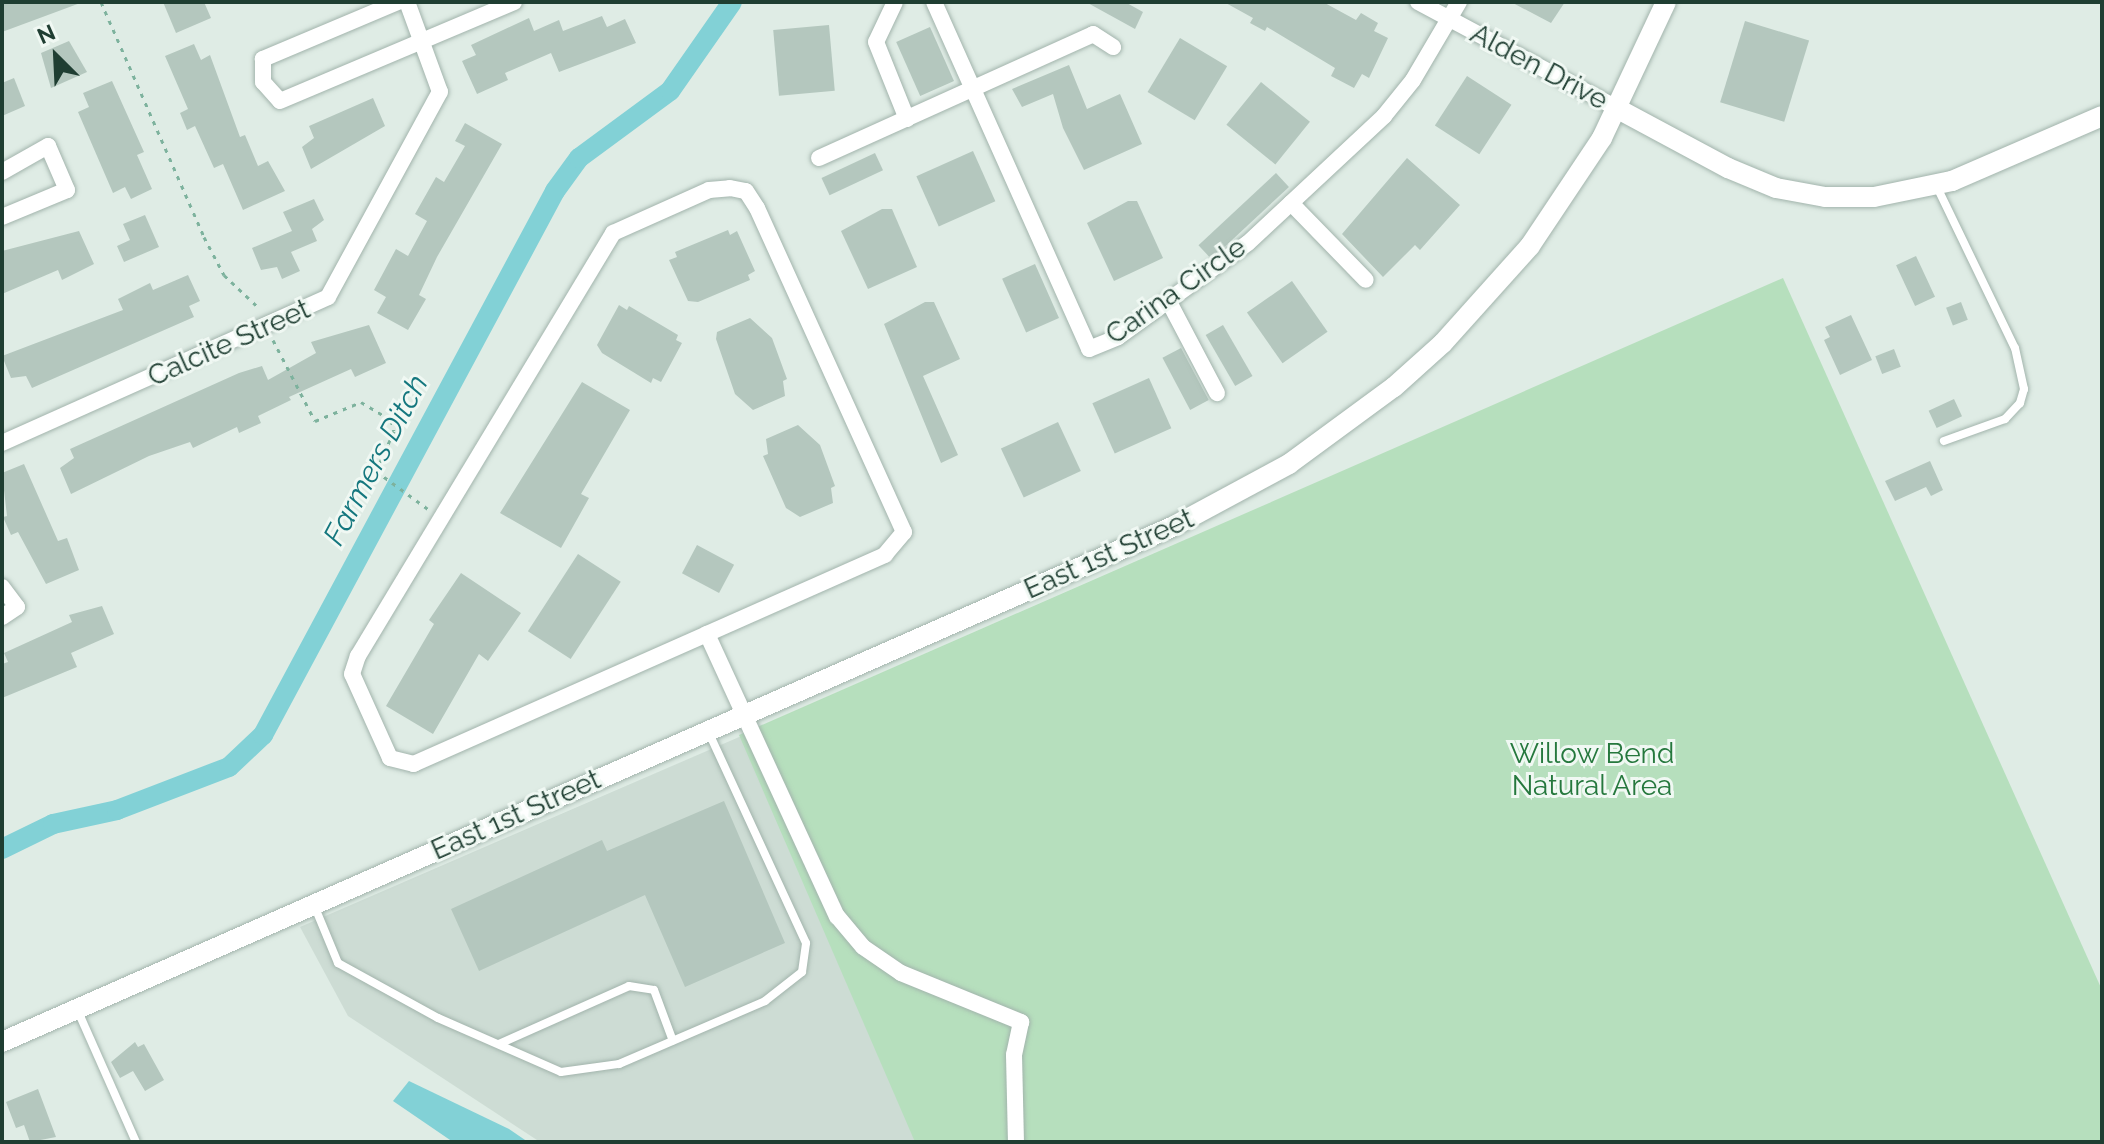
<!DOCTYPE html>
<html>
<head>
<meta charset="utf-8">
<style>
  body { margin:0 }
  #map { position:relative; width:2104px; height:1144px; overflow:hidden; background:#dfece5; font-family:Raleway,sans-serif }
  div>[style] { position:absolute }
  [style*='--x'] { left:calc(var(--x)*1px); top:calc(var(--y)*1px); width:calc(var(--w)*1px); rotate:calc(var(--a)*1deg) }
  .built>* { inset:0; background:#cddcd4 }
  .green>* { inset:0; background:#b6dfbd }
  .water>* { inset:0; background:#82d1d6 }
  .canal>* { height:20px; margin:-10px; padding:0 10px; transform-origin:10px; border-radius:10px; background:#82d1d6 }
  .building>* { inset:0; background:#b4c7be; transform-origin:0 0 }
  .path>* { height:3px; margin-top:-1.5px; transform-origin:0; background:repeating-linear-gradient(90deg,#7db29d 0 4px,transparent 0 10px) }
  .roads { filter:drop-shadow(0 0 2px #a2b4ac) drop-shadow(0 0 2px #a2b4ac) }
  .service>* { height:8px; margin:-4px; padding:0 4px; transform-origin:4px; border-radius:4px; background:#fff }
  .minor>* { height:16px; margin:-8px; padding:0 8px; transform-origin:8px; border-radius:8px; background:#fff }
  .tertiary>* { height:20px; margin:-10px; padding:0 10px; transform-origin:10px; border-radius:10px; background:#fff }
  span { translate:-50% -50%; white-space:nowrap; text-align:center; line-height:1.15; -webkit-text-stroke:6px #f0f8f3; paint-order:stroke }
  .street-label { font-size:28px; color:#1f3e32 }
  .park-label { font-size:28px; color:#25783d }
  .water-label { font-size:30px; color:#14777e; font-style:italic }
  .frame { position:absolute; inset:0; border:4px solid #1f3e32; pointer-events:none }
  .north { position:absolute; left:16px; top:16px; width:80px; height:80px; -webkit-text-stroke:6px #f0f8f3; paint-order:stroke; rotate:336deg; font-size:22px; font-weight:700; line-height:32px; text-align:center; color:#1f3e32 }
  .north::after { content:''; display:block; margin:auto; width:28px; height:36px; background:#1f3e32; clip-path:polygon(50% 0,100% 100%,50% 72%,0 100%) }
</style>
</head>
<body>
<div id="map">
  <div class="built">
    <div style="clip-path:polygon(843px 692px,932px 1142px,540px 1142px,348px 1016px,300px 927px)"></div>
  </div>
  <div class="green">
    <div style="clip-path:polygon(1783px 278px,2102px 990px,2102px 1142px,915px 1142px,739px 735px)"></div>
  </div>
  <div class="water">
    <div style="clip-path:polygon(409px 1081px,509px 1129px,528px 1142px,453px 1142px,393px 1101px)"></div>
  </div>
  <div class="canal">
    <div style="--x:2;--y:849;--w:57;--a:-26.1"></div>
    <div style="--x:53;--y:824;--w:66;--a:-12.3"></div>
    <div style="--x:117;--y:810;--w:120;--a:-21"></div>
    <div style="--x:229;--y:767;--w:47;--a:-43.3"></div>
    <div style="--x:263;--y:735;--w:617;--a:-61.77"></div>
    <div style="--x:555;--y:191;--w:41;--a:-54"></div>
    <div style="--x:579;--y:158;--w:113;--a:-36.4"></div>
    <div style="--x:670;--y:91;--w:108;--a:-55.1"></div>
  </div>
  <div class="building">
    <div style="clip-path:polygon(2px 2px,83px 2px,2px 32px)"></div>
    <div style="clip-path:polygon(163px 2px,204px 2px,211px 18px,176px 33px)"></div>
    <div style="clip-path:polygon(1086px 2px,1125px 2px,1143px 12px,1135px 29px)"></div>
    <div style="clip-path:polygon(1224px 2px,1323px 2px,1356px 20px,1361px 13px,1378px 23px,1374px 31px,1388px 38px,1369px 78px,1362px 74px,1354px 88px,1331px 76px,1335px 68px,1267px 27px,1265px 31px,1250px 23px,1253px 18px)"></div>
    <div style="clip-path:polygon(1511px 2px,1565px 2px,1551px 23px)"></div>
    <div style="clip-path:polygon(602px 16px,607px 27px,625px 19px,636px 43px,559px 72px,551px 53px,505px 73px,508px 80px,477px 94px,462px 61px,476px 55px,471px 45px,529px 18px,534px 31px,559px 20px,563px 31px)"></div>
    <div style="left:1745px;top:21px;width:67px;height:85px;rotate:17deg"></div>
    <div style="left:829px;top:25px;width:66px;height:56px;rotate:85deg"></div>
    <div style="left:930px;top:27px;width:59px;height:37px;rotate:66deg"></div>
    <div style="left:1180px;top:38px;width:55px;height:63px;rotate:31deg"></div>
    <div style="clip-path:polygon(69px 41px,87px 72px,51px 88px,41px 53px)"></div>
    <div style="clip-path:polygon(194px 44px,201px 60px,210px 55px,240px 137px,245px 135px,258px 166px,268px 161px,285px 191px,243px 210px,223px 164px,214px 168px,195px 126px,187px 130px,180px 113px,188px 109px,165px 56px)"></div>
    <div style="clip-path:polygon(1069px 65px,1087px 109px,1120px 94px,1142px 144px,1084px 170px,1063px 128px,1053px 94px,1022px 107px,1012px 89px)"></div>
    <div style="left:1467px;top:76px;width:53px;height:59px;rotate:33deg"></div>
    <div style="clip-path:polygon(14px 78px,25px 106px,2px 116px,2px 83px)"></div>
    <div style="clip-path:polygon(112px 81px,144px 152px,137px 155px,152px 189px,131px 199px,125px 187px,113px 193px,78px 112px,89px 107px,83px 93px)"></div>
    <div style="left:1261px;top:82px;width:63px;height:55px;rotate:39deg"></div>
    <div style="clip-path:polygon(373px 98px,385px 126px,311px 169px,302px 147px,314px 138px,309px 126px)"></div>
    <div style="clip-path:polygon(465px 123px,502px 144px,437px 257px,419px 295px,426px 299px,408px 330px,377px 313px,386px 297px,374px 290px,396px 249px,408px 256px,427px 221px,415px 214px,436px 177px,444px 182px,465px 146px,455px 141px)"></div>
    <div style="left:973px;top:151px;width:55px;height:62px;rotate:66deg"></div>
    <div style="left:875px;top:153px;width:19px;height:59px;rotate:65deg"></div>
    <div style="clip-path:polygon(1407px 158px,1460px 205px,1420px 250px,1415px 245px,1383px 277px,1342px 234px)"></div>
    <div style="left:1276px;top:173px;width:19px;height:106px;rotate:47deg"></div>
    <div style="clip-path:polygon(314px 199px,324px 220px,312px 229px,317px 241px,291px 252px,300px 271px,282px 279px,277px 267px,261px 270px,252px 248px,292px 231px,283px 212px)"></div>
    <div style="clip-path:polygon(1128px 201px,1137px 201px,1163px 258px,1114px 281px,1087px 223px)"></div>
    <div style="clip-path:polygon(882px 209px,892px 209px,917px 267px,868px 289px,841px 231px)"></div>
    <div style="clip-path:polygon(145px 215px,159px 247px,124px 262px,117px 246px,130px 240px,123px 224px)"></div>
    <div style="clip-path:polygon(728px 230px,730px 235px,737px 231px,755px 271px,748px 275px,750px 280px,698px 302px,688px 301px,669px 260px,677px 257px,675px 252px)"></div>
    <div style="clip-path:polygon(79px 231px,94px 264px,62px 280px,58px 270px,2px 294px,2px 251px)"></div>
    <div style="left:1916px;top:256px;width:45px;height:22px;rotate:65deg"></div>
    <div style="left:1035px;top:264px;width:59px;height:36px;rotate:66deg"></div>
    <div style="clip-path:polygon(188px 275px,200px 301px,189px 306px,194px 317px,32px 388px,26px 376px,11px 378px,2px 356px,123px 310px,118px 299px,150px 283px,153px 290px)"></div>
    <div style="left:1292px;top:281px;width:62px;height:55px;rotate:55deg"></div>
    <div style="clip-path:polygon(925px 302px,934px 302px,960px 359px,923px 376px,958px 455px,941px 463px,884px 324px)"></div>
    <div style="left:1961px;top:302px;width:19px;height:16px;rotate:69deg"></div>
    <div style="clip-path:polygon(619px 305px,627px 310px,629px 306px,678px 335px,676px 340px,682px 343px,661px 382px,653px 378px,651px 383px,602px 353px,597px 345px)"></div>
    <div style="clip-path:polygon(1851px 315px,1872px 360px,1840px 375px,1824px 340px,1830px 337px,1825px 327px)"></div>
    <div style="clip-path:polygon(750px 318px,772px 338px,787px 379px,783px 381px,785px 396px,753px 410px,735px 394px,716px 339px,717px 332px)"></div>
    <div style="clip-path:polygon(369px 325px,386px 363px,355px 377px,351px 369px,289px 397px,291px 400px,258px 416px,261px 423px,239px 433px,237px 427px,193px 448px,190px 442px,149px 456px,71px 494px,60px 468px,74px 458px,70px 449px,239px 373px,262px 366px,268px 380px,316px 353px,311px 342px)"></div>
    <div style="left:1223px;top:325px;width:59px;height:20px;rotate:60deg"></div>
    <div style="left:1181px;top:348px;width:59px;height:21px;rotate:62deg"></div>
    <div style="left:1894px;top:349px;width:19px;height:20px;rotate:69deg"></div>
    <div style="left:1149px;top:378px;width:55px;height:62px;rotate:66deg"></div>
    <div style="clip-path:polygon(582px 382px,630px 410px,581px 494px,589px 498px,561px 548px,500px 513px)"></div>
    <div style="left:1954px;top:399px;width:19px;height:28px;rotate:65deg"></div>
    <div style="left:1058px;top:422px;width:54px;height:63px;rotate:65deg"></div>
    <div style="clip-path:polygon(798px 425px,820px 445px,835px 486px,831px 488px,833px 503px,800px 517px,786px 508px,763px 456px,768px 454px,766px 439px)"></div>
    <div style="clip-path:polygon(1930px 461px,1943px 490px,1931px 496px,1926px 487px,1895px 501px,1885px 481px)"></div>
    <div style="clip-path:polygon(24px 464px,58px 541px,67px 538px,79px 570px,46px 584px,18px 532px,11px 535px,3px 517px,7px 516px,2px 473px)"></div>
    <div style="left:697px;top:545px;width:42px;height:32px;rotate:28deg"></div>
    <div style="left:578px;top:554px;width:51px;height:92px;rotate:33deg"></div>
    <div style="clip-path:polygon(461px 573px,521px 613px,488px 661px,479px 654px,433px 734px,386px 706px,434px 624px,429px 620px)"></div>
    <div style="clip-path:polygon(102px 606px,114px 634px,71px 653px,77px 667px,2px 698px,2px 664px,8px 662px,4px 653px,72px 622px,69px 615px)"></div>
    <div style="clip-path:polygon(724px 801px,785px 943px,685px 987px,645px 895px,479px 971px,451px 909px,602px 840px,607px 851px)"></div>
    <div style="clip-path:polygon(135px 1042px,138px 1047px,144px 1044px,164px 1080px,145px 1091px,133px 1071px,120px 1078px,111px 1062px)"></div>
    <div style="clip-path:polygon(38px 1089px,56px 1137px,30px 1142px,24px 1125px,16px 1128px,6px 1102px)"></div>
  </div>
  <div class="path">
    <div style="--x:101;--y:2;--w:257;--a:66.3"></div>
    <div style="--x:204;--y:237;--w:43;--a:62.2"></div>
    <div style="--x:224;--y:275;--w:48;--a:43.3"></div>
    <div style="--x:273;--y:340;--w:91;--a:62.6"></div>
    <div style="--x:315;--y:421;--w:50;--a:-22.4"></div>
    <div style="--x:361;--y:402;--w:35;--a:31"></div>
    <div style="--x:391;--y:420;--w:11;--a:75"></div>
    <div style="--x:394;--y:431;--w:44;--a:114.2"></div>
    <div style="--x:376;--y:471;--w:64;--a:36.2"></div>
  </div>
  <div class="roads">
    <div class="service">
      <div style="--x:1937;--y:187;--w:179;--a:64.2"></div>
      <div style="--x:2015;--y:348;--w:42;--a:77.6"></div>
      <div style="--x:2024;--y:389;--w:15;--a:106"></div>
      <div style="--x:2020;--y:403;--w:22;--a:133"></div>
      <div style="--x:2005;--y:419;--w:65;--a:160.2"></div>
      <div style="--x:314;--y:905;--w:63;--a:67.5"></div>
      <div style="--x:338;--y:963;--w:114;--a:28.8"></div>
      <div style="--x:438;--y:1018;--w:134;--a:23.7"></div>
      <div style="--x:561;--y:1072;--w:59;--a:-7.9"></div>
      <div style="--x:619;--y:1064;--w:159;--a:-23.3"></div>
      <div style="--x:765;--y:1001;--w:47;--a:-38.1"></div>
      <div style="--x:802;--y:972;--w:29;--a:-82"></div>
      <div style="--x:806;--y:943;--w:234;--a:-114.8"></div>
      <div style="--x:77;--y:1009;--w:145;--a:66.1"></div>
      <div style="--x:499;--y:1044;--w:142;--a:-24"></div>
      <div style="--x:629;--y:986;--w:25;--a:9"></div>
      <div style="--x:654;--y:990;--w:54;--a:69.6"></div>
    </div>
    <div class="minor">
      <div style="--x:398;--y:2;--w:147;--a:157.1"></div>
      <div style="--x:263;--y:59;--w:23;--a:90"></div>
      <div style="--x:263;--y:82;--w:25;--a:48"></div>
      <div style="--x:280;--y:101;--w:254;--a:-22.9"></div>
      <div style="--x:895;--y:2;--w:44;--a:115.4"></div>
      <div style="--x:876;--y:42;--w:83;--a:68.1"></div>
      <div style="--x:934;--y:2;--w:380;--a:65.9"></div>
      <div style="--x:1089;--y:349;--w:31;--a:-22"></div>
      <div style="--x:1118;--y:337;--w:160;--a:-35.9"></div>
      <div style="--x:1248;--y:243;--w:186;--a:-43"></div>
      <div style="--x:1384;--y:116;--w:46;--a:-51.1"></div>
      <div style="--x:1413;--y:80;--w:91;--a:-59.5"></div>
      <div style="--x:1418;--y:2;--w:227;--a:28.1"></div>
      <div style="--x:819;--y:158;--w:301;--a:-24.3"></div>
      <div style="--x:1093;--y:34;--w:24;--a:33"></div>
      <div style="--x:2;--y:172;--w:53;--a:-29.5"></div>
      <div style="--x:48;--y:146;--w:48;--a:66.6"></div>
      <div style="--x:67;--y:190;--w:70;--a:157.4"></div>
      <div style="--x:1291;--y:203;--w:107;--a:45.8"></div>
      <div style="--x:1169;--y:302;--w:103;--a:62.2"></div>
      <div style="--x:2;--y:443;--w:357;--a:-24.1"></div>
      <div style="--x:328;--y:297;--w:234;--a:-61.4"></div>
      <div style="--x:440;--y:92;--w:96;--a:-110.1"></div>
      <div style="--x:2;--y:587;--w:25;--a:53"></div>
      <div style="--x:17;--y:607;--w:18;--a:146"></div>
      <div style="--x:707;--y:634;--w:321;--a:156.1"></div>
      <div style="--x:414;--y:764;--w:25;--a:-166"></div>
      <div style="--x:390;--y:758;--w:92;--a:-114.3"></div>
      <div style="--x:352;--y:674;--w:19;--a:-72"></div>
      <div style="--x:358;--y:656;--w:494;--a:-58.9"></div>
      <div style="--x:613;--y:233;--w:105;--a:-24.1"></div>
      <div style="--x:709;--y:190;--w:21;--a:-5"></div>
      <div style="--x:730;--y:188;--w:16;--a:11"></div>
      <div style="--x:746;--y:191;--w:20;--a:57"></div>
      <div style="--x:757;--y:208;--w:356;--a:65.6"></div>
      <div style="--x:904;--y:532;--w:30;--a:130"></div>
      <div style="--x:885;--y:555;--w:195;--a:156.1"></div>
      <div style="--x:707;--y:634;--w:311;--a:65.3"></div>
      <div style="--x:837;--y:916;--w:40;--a:50"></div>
      <div style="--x:863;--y:947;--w:46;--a:34.4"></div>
      <div style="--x:901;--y:973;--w:130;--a:22.2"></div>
      <div style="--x:1021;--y:1022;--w:34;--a:102"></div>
      <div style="--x:1014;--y:1055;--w:87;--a:88.7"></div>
    </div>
    <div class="tertiary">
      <div style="--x:1618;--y:109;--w:125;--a:28.2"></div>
      <div style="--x:1728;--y:168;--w:52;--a:22.6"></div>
      <div style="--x:1776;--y:188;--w:50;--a:10.4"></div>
      <div style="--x:1825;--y:197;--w:49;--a:0"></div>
      <div style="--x:1874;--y:197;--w:80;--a:-11.6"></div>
      <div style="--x:1952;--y:181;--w:163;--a:-23.4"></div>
      <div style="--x:2;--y:1042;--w:1281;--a:-23.76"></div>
      <div style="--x:1174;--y:526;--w:131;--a:-28.3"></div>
      <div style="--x:1289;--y:464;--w:130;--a:-36.3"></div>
      <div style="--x:1394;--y:387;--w:66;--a:-41.9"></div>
      <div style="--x:1443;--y:343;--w:130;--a:-48.1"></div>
      <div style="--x:1530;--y:246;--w:130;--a:-56.3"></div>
      <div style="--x:1602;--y:138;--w:150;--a:-64.8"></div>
    </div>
  </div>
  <div class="street-label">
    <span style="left:1539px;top:67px;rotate:28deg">Alden Drive</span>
    <span style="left:1176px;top:291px;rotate:-35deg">Carina Circle</span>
    <span style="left:229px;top:343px;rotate:-24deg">Calcite Street</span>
    <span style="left:1109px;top:554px;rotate:-24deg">East 1st Street</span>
    <span style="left:516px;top:815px;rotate:-24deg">East 1st Street</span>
  </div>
  <div class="park-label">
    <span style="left:1592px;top:770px">Willow Bend<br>Natural Area</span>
  </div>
  <div class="water-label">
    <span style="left:376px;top:460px;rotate:-62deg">Farmers Ditch</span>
  </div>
  <div class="frame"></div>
  <div class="north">N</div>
</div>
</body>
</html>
